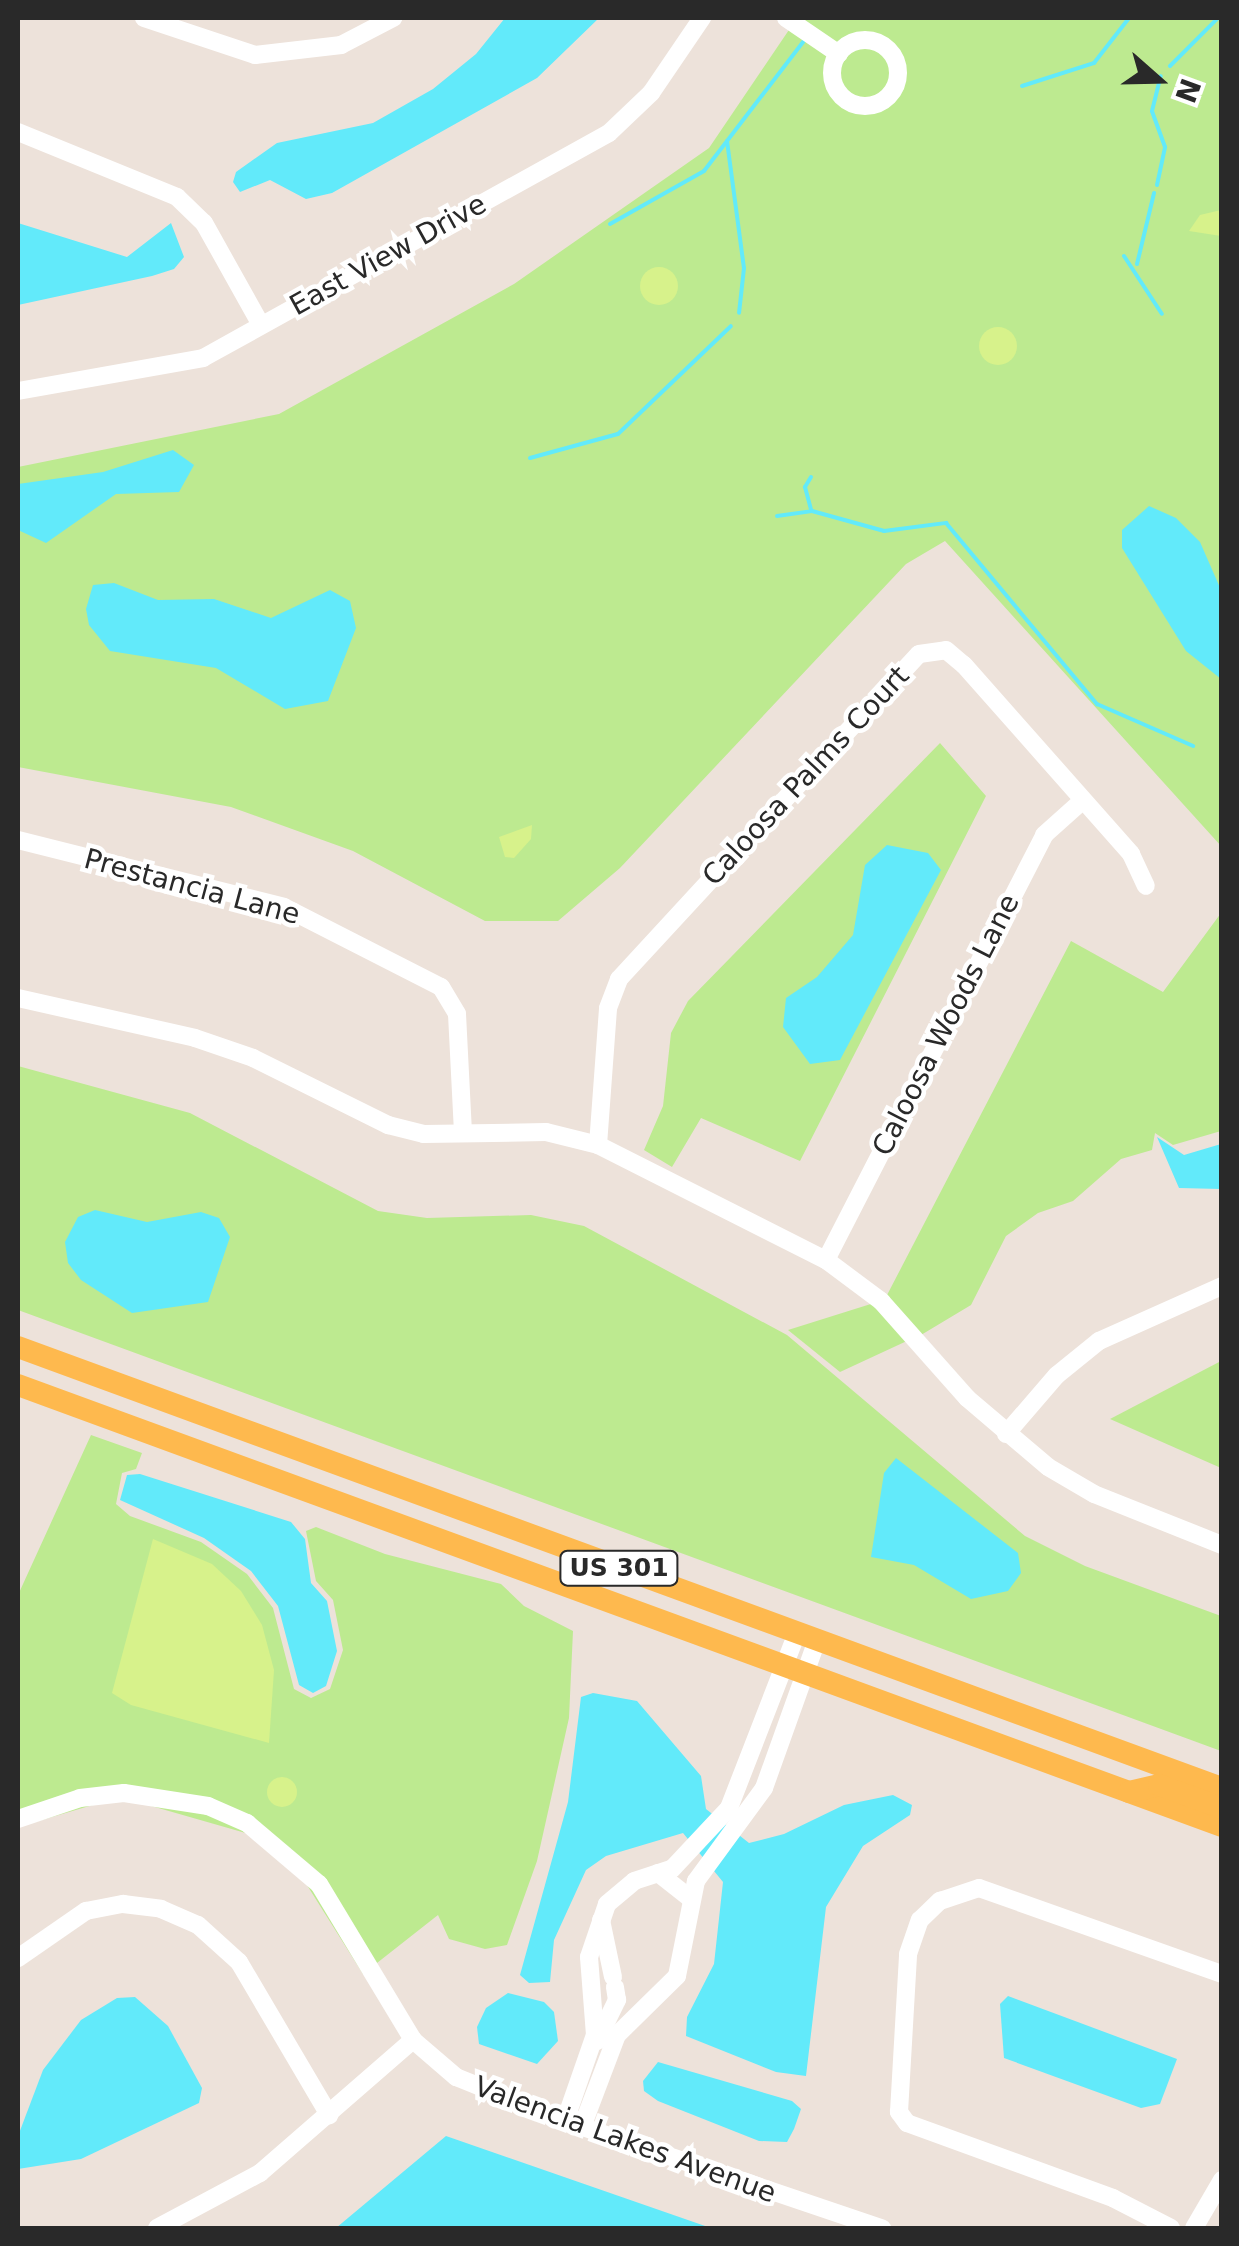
<!DOCTYPE html>
<html>
<head>
<meta charset="utf-8">
<style>
  body { margin:0 }
  #map { position:relative; width:1239px; height:2246px; overflow:hidden; background:#ede2da; font-family:"DejaVu Sans",sans-serif }
  div>[style] { position:absolute }
  [style*='--x'] { left:calc(var(--x)*1px); top:calc(var(--y)*1px); width:calc(var(--w)*1px); rotate:calc(var(--a)*1deg) }
  .green>* { inset:0; background:#bdea90 }
  .pitch>* { inset:0; background:#d7f28b }
  .round { border-radius:50% }
  .water>* { inset:0; background:#62eafa }
  .stream>* { height:4px; margin:-2px; padding:0 2px; transform-origin:2px; border-radius:2px; background:#62eafa }
  .minor>* { height:18px; margin:-9px; padding:0 9px; transform-origin:9px; border-radius:9px; background:#fff }
  .minor>.ring { margin:-9px; padding:0; box-sizing:content-box; background:none; border:18px solid #fff; border-radius:50% }
  .major>* { height:22px; margin:-11px; padding:0 11px; transform-origin:11px; border-radius:11px; background:#feb94e }
  span { translate:-50% -50%; white-space:nowrap; text-align:center; line-height:1.15; -webkit-text-stroke:9px #fff; paint-order:stroke }
  .shield-label span { padding:2px 8px; background:#fff; border:2px solid; border-radius:8px; -webkit-text-stroke-width:0 }
  .shield-label { font-size:25px; color:#292929; font-weight:700 }
  .street-label { font-size:28px; color:#292929 }
  .frame { position:absolute; inset:0; border:20px solid #292929; pointer-events:none }
  .north { position:absolute; left:1109px; top:30px; width:100px; height:100px; -webkit-text-stroke:8px #fff; paint-order:stroke; rotate:110deg; font-size:28px; font-weight:700; line-height:40px; text-align:center; color:#292929 }
  .north::after { content:''; display:block; margin:auto; width:35px; height:45px; background:#292929; clip-path:polygon(50% 0,100% 100%,50% 72%,0 100%) }
</style>
</head>
<body>
<div id="map">
  <div class="green">
    <div style="clip-path:polygon(797px 18px,1221px 18px,1221px 846px,945px 541px,906px 564px,620px 868px,558px 921px,485px 921px,353px 851px,231px 807px,18px 767px,18px 467px,279px 414px,514px 284px,709px 148px)"></div>
    <div style="clip-path:polygon(940px 743px,986px 796px,800px 1161px,701px 1118px,672px 1167px,644px 1150px,663px 1106px,671px 1033px,688px 1001px)"></div>
    <div style="clip-path:polygon(1221px 913px,1221px 1131px,1173px 1145px,1155px 1133px,1152px 1150px,1121px 1159px,1073px 1201px,1038px 1213px,1006px 1236px,971px 1305px,921px 1335px,886px 1297px,1071px 941px,1163px 992px)"></div>
    <div style="clip-path:polygon(18px 1066px,190px 1113px,378px 1211px,427px 1218px,531px 1215px,584px 1226px,787px 1335px,1025px 1536px,1085px 1566px,1221px 1616px,1221px 1751px,18px 1310px)"></div>
    <div style="clip-path:polygon(874px 1303px,909px 1340px,840px 1372px,788px 1330px)"></div>
    <div style="clip-path:polygon(1221px 1361px,1221px 1468px,1110px 1419px)"></div>
    <div style="clip-path:polygon(91px 1435px,142px 1453px,136px 1469px,122px 1473px,116px 1504px,130px 1516px,201px 1542px,247px 1574px,273px 1608px,294px 1689px,311px 1698px,330px 1689px,343px 1650px,333px 1600px,316px 1581px,306px 1531px,316px 1527px,385px 1554px,501px 1584px,524px 1606px,573px 1631px,569px 1718px,537px 1861px,507px 1945px,485px 1949px,449px 1939px,438px 1915px,363px 1974px,305px 1882px,263px 1838px,120px 1797px,18px 1827px,18px 1595px)"></div>
  </div>
  <div class="pitch">
    <div style="clip-path:polygon(1221px 210px,1221px 236px,1189px 231px,1200px 215px)"></div>
    <div class="round" style="left:640px;top:267px;width:38px;height:38px"></div>
    <div class="round" style="left:979px;top:327px;width:38px;height:38px"></div>
    <div style="clip-path:polygon(532px 825px,531px 839px,514px 858px,505px 857px,499px 837px)"></div>
    <div style="clip-path:polygon(153px 1539px,212px 1564px,241px 1591px,262px 1625px,274px 1670px,269px 1743px,131px 1705px,112px 1693px)"></div>
    <div class="round" style="left:267px;top:1777px;width:30px;height:30px"></div>
  </div>
  <div class="water">
    <div style="clip-path:polygon(505px 18px,599px 18px,537px 78px,332px 193px,306px 199px,270px 180px,240px 192px,233px 182px,236px 172px,277px 143px,373px 123px,433px 89px,476px 54px)"></div>
    <div style="clip-path:polygon(18px 223px,127px 257px,171px 223px,184px 257px,174px 269px,152px 276px,18px 305px)"></div>
    <div style="clip-path:polygon(173px 450px,194px 465px,179px 492px,116px 494px,46px 543px,18px 530px,18px 484px,103px 472px)"></div>
    <div style="clip-path:polygon(1149px 506px,1176px 518px,1200px 542px,1221px 590px,1221px 679px,1186px 651px,1122px 548px,1122px 530px)"></div>
    <div style="clip-path:polygon(114px 583px,158px 600px,214px 599px,271px 618px,330px 590px,350px 601px,356px 628px,328px 701px,285px 709px,216px 668px,110px 651px,89px 625px,86px 609px,93px 585px)"></div>
    <div style="clip-path:polygon(887px 845px,928px 853px,941px 870px,840px 1060px,810px 1064px,783px 1027px,786px 998px,817px 977px,853px 935px,865px 865px)"></div>
    <div style="clip-path:polygon(1157px 1137px,1184px 1155px,1221px 1144px,1221px 1189px,1179px 1188px)"></div>
    <div style="clip-path:polygon(95px 1210px,147px 1222px,201px 1212px,219px 1218px,230px 1237px,208px 1302px,132px 1313px,81px 1280px,68px 1263px,65px 1242px,78px 1217px)"></div>
    <div style="clip-path:polygon(896px 1458px,1018px 1553px,1021px 1573px,1008px 1591px,971px 1599px,914px 1565px,871px 1557px,884px 1473px)"></div>
    <div style="clip-path:polygon(140px 1474px,291px 1522px,305px 1539px,311px 1583px,327px 1601px,337px 1651px,326px 1686px,313px 1693px,299px 1685px,278px 1606px,251px 1571px,204px 1538px,120px 1500px,127px 1475px)"></div>
    <div style="clip-path:polygon(593px 1693px,637px 1701px,701px 1776px,706px 1809px,749px 1843px,784px 1834px,844px 1805px,893px 1795px,912px 1805px,910px 1815px,863px 1846px,826px 1907px,806px 2076px,776px 2072px,686px 2036px,687px 2017px,714px 1964px,723px 1882px,683px 1833px,606px 1856px,586px 1870px,554px 1940px,550px 1982px,529px 1983px,520px 1975px,568px 1802px,581px 1697px)"></div>
    <div style="clip-path:polygon(508px 1993px,544px 2002px,554px 2012px,558px 2041px,537px 2064px,479px 2044px,477px 2027px,486px 2008px)"></div>
    <div style="clip-path:polygon(1008px 1996px,1177px 2059px,1160px 2104px,1141px 2108px,1004px 2058px,1000px 2004px)"></div>
    <div style="clip-path:polygon(135px 1997px,168px 2026px,202px 2088px,199px 2103px,81px 2159px,18px 2169px,18px 2136px,43px 2070px,81px 2020px,117px 1998px)"></div>
    <div style="clip-path:polygon(658px 2062px,792px 2101px,801px 2109px,794px 2129px,787px 2142px,759px 2141px,658px 2101px,644px 2091px,643px 2081px)"></div>
    <div style="clip-path:polygon(446px 2136px,708px 2227px,711px 2228px,336px 2228px)"></div>
  </div>
  <div class="stream">
    <div style="--x:1170;--y:66;--w:68;--a:-45"></div>
    <div style="--x:1022;--y:86;--w:76;--a:-17.7"></div>
    <div style="--x:1094;--y:63;--w:57;--a:-52.1"></div>
    <div style="--x:727;--y:141;--w:128;--a:82.4"></div>
    <div style="--x:744;--y:268;--w:45;--a:96.3"></div>
    <div style="--x:1157;--y:185;--w:39;--a:-78"></div>
    <div style="--x:1165;--y:147;--w:38;--a:-110"></div>
    <div style="--x:1152;--y:111;--w:36;--a:-76"></div>
    <div style="--x:610;--y:224;--w:108;--a:-29.4"></div>
    <div style="--x:704;--y:171;--w:163;--a:-52.5"></div>
    <div style="--x:1124;--y:256;--w:69;--a:56.8"></div>
    <div style="--x:1137;--y:264;--w:73;--a:-76.5"></div>
    <div style="--x:530;--y:458;--w:91;--a:-15.3"></div>
    <div style="--x:618;--y:434;--w:156;--a:-43.7"></div>
    <div style="--x:811;--y:477;--w:12;--a:121"></div>
    <div style="--x:805;--y:487;--w:24;--a:75"></div>
    <div style="--x:777;--y:516;--w:35;--a:-8"></div>
    <div style="--x:812;--y:511;--w:75;--a:15.5"></div>
    <div style="--x:884;--y:531;--w:63;--a:-7.4"></div>
    <div style="--x:946;--y:523;--w:236;--a:50.2"></div>
    <div style="--x:1097;--y:704;--w:105;--a:23.6"></div>
  </div>
  <div class="minor">
    <div style="--x:144;--y:18;--w:117;--a:18.4"></div>
    <div style="--x:255;--y:55;--w:87;--a:-6.6"></div>
    <div style="--x:341;--y:45;--w:59;--a:-27.4"></div>
    <div style="--x:786;--y:18;--w:64;--a:34.2"></div>
    <div class="ring" style="left:832px;top:40px;width:48px;height:48px"></div>
    <div style="--x:18;--y:132;--w:172;--a:22.2"></div>
    <div style="--x:177;--y:197;--w:37;--a:44"></div>
    <div style="--x:204;--y:223;--w:117;--a:60.8"></div>
    <div style="--x:18;--y:391;--w:188;--a:-10.1"></div>
    <div style="--x:203;--y:358;--w:464;--a:-29"></div>
    <div style="--x:609;--y:133;--w:58;--a:-43.6"></div>
    <div style="--x:651;--y:93;--w:91;--a:-55.8"></div>
    <div style="--x:18;--y:840;--w:274;--a:14.1"></div>
    <div style="--x:284;--y:907;--w:176;--a:27"></div>
    <div style="--x:441;--y:987;--w:31;--a:59"></div>
    <div style="--x:457;--y:1014;--w:119;--a:87.1"></div>
    <div style="--x:18;--y:998;--w:181;--a:12.7"></div>
    <div style="--x:195;--y:1038;--w:61;--a:19"></div>
    <div style="--x:253;--y:1058;--w:151;--a:26.4"></div>
    <div style="--x:388;--y:1125;--w:37;--a:14"></div>
    <div style="--x:424;--y:1134;--w:122;--a:-0.9"></div>
    <div style="--x:546;--y:1132;--w:54;--a:14"></div>
    <div style="--x:598;--y:1145;--w:255;--a:26.8"></div>
    <div style="--x:826;--y:1260;--w:69;--a:36.7"></div>
    <div style="--x:881;--y:1301;--w:130;--a:48.4"></div>
    <div style="--x:967;--y:1398;--w:106;--a:40.4"></div>
    <div style="--x:1048;--y:1467;--w:53;--a:30.4"></div>
    <div style="--x:1094;--y:1494;--w:138;--a:21.7"></div>
    <div style="--x:598;--y:1145;--w:137;--a:-85.8"></div>
    <div style="--x:608;--y:1008;--w:31;--a:-69"></div>
    <div style="--x:619;--y:979;--w:442;--a:-47.3"></div>
    <div style="--x:919;--y:654;--w:27;--a:-8"></div>
    <div style="--x:946;--y:650;--w:23;--a:40"></div>
    <div style="--x:964;--y:665;--w:252;--a:48.5"></div>
    <div style="--x:1131;--y:854;--w:35;--a:65"></div>
    <div style="--x:826;--y:1260;--w:478;--a:-62.8"></div>
    <div style="--x:1044;--y:835;--w:51;--a:-41.8"></div>
    <div style="--x:1006;--y:1434;--w:78;--a:-49.2"></div>
    <div style="--x:1057;--y:1375;--w:54;--a:-39"></div>
    <div style="--x:1099;--y:1341;--w:135;--a:-24.1"></div>
    <div style="--x:18;--y:1819;--w:65;--a:-18.7"></div>
    <div style="--x:80;--y:1798;--w:44;--a:-6.5"></div>
    <div style="--x:124;--y:1793;--w:85;--a:8.8"></div>
    <div style="--x:208;--y:1806;--w:43;--a:23.6"></div>
    <div style="--x:247;--y:1823;--w:94;--a:40.3"></div>
    <div style="--x:319;--y:1884;--w:182;--a:58.9"></div>
    <div style="--x:413;--y:2040;--w:57;--a:40.7"></div>
    <div style="--x:456;--y:2077;--w:118;--a:22"></div>
    <div style="--x:565;--y:2121;--w:335;--a:18.7"></div>
    <div style="--x:658;--y:1873;--w:42;--a:38.2"></div>
    <div style="--x:601;--y:1920;--w:58;--a:78.1"></div>
    <div style="--x:18;--y:1958;--w:83;--a:-34.7"></div>
    <div style="--x:86;--y:1911;--w:38;--a:-11"></div>
    <div style="--x:123;--y:1904;--w:38;--a:7"></div>
    <div style="--x:161;--y:1909;--w:40;--a:23.4"></div>
    <div style="--x:198;--y:1925;--w:55;--a:42.1"></div>
    <div style="--x:239;--y:1962;--w:178;--a:59.5"></div>
    <div style="--x:597;--y:2041;--w:46;--a:-64"></div>
    <div style="--x:617;--y:2000;--w:13;--a:-99"></div>
    <div style="--x:565;--y:2121;--w:91;--a:-70.8"></div>
    <div style="--x:595;--y:2035;--w:78;--a:-94.4"></div>
    <div style="--x:589;--y:1957;--w:56;--a:-71.2"></div>
    <div style="--x:607;--y:1904;--w:35;--a:-40"></div>
    <div style="--x:634;--y:1881;--w:40;--a:-18"></div>
    <div style="--x:672;--y:1869;--w:83;--a:-46.9"></div>
    <div style="--x:729;--y:1808;--w:188;--a:-68.8"></div>
    <div style="--x:582;--y:2127;--w:98;--a:-69.2"></div>
    <div style="--x:617;--y:2035;--w:84;--a:-44.5"></div>
    <div style="--x:677;--y:1976;--w:97;--a:-78.7"></div>
    <div style="--x:696;--y:1881;--w:115;--a:-53.8"></div>
    <div style="--x:764;--y:1788;--w:157;--a:-70.3"></div>
    <div style="--x:157;--y:2228;--w:117;--a:-28.1"></div>
    <div style="--x:260;--y:2173;--w:203;--a:-41"></div>
    <div style="--x:1171;--y:2228;--w:65;--a:-152.7"></div>
    <div style="--x:1113;--y:2198;--w:219;--a:-160"></div>
    <div style="--x:907;--y:2123;--w:14;--a:-126"></div>
    <div style="--x:899;--y:2112;--w:158;--a:-86.7"></div>
    <div style="--x:908;--y:1954;--w:36;--a:-71"></div>
    <div style="--x:920;--y:1920;--w:28;--a:-44"></div>
    <div style="--x:940;--y:1901;--w:41;--a:-18.4"></div>
    <div style="--x:979;--y:1888;--w:258;--a:19.5"></div>
    <div style="--x:1194;--y:2228;--w:56;--a:-59.7"></div>
  </div>
  <div class="major">
    <div style="--x:18;--y:1347;--w:1282;--a:20.12"></div>
    <div style="--x:18;--y:1385;--w:1282;--a:20.12"></div>
    <div style="--x:1129;--y:1792;--w:31;--a:-13"></div>
    <div style="--x:1159;--y:1785;--w:67;--a:20.1"></div>
  </div>
  <div class="shield-label">
    <span style="left:619px;top:1568px">US 301</span>
  </div>
  <div class="street-label">
    <span style="left:388px;top:255px;rotate:-29deg">East View Drive</span>
    <span style="left:806px;top:776px;rotate:-47deg">Caloosa Palms Court</span>
    <span style="left:192px;top:887px;rotate:15deg">Prestancia Lane</span>
    <span style="left:946px;top:1025px;rotate:-63deg">Caloosa Woods Lane</span>
    <span style="left:625px;top:2140px;rotate:20deg">Valencia Lakes Avenue</span>
  </div>
  <div class="frame"></div>
  <div class="north">N</div>
</div>
</body>
</html>
